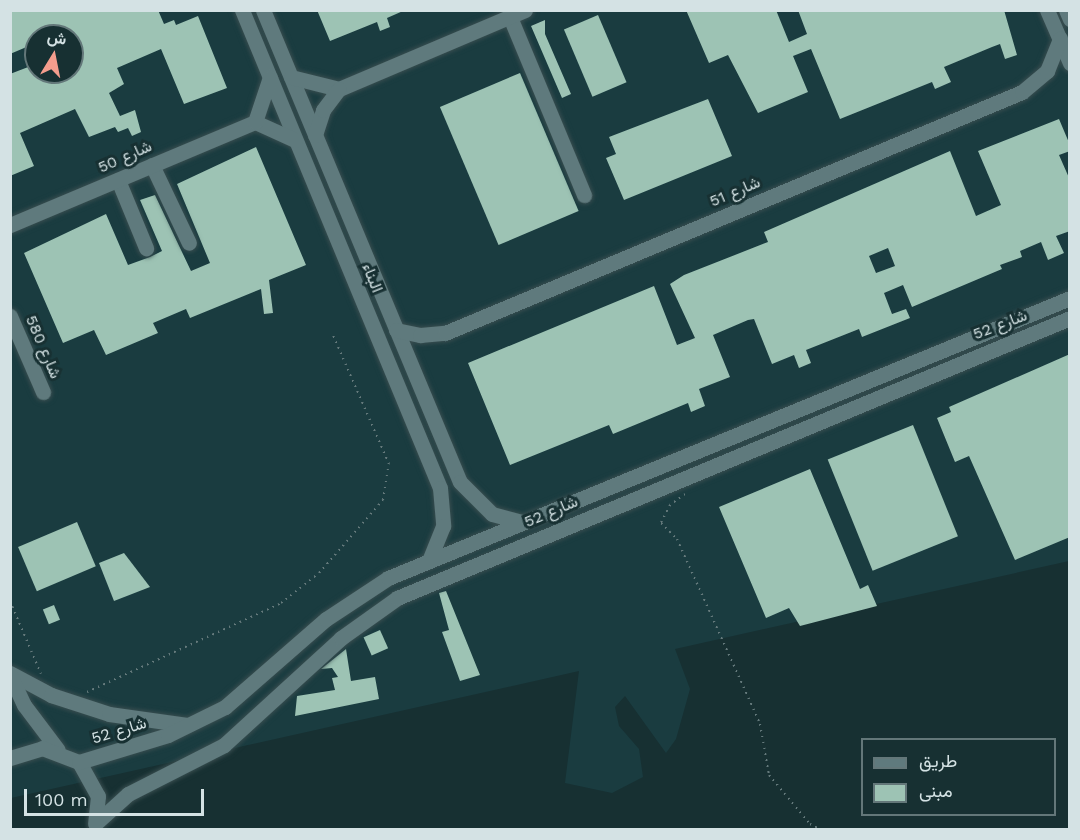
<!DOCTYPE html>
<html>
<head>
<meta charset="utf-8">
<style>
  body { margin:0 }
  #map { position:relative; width:1080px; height:840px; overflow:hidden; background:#173032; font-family:"Work Sans",Vazirmatn,sans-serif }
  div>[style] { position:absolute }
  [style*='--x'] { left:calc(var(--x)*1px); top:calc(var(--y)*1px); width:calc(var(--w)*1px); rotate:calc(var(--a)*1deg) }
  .built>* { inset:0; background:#1a3c40 }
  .building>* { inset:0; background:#9dc3b4; transform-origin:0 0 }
  .path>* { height:2px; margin-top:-1px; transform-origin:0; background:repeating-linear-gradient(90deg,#657a7c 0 1.5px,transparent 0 6px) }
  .roads { filter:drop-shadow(0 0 2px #384d4f) drop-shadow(0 0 2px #384d4f) }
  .minor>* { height:15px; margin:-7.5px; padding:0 7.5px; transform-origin:7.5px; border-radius:7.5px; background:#5f7a7d }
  span { translate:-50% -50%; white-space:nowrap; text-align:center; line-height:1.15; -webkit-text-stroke:6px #173032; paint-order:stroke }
  .street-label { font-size:16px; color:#d4e2e4 }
  .frame { position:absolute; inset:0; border:12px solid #d4e2e4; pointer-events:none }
  .legend { position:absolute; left:861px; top:738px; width:195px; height:78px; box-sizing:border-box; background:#173032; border:2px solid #637779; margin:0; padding:8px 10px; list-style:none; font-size:18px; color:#d4e2e4 }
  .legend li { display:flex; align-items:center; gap:12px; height:30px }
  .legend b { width:30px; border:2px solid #637779 }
  .north { position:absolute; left:24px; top:24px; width:60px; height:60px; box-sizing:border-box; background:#173032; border:2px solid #637779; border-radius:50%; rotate:10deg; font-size:16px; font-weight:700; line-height:24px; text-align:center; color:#d4e2e4 }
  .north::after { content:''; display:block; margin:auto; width:21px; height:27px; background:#f49d8d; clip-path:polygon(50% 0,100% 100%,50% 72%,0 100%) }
  .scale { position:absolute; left:24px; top:789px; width:180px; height:27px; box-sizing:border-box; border:3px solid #d4e2e4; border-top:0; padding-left:8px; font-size:18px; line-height:21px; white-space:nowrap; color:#d4e2e4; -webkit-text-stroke:4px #173032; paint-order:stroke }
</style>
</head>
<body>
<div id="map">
  <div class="built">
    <div style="clip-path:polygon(evenodd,10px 11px,1069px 11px,1069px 561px,675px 649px,690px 689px,676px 739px,666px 753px,625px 696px,615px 707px,619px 726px,639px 749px,643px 777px,612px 793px,565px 783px,579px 671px,11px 798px,10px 11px,36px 36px,72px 36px,72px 72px,36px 72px,36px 36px)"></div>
  </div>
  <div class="building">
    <div style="clip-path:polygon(10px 10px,158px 10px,164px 24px,174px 20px,176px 25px,198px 16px,227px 88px,184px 104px,161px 49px,117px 68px,124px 84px,109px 93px,120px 116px,135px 110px,141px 132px,132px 136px,128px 128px,118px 132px,115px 127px,89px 137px,75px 109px,20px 133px,34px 166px,10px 176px,10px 74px,36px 64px,36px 72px,72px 72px,72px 36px,36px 36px,36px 43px,10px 54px)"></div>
    <div style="clip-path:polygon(317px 10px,403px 10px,403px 11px,387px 18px,390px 27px,380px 31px,377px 22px,330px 41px)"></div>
    <div style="clip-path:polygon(686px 10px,776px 10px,789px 42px,807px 34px,798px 10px,1004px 10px,1017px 55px,1005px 59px,1000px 44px,992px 47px,944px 67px,951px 82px,935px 89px,932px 82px,840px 119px,811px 49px,793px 56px,808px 92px,758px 113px,728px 55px,709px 63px)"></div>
    <div style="left:598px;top:15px;width:73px;height:37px;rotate:67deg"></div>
    <div style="clip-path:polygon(545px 20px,545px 34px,571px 94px,562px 98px,531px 26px)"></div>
    <div style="left:520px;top:73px;width:150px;height:87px;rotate:67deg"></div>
    <div style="clip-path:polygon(708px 99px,732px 156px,624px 200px,606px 158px,616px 154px,609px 137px)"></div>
    <div style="clip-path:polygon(evenodd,1059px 119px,1070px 145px,1070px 151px,1059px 155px,1070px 180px,1070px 231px,1056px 236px,1064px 253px,1048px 260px,1041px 242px,1020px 251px,1022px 257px,1000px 265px,1002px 269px,912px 307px,903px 285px,884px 293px,892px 314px,906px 309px,910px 318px,862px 337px,859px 329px,806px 350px,811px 363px,799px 368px,794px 355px,772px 364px,754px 319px,748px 320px,713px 335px,730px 377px,699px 389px,705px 406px,691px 412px,688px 403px,613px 434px,609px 425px,510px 465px,468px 363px,654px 286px,677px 345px,695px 338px,670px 284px,684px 275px,768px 242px,764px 232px,950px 151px,976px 216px,1001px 205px,978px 151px,1059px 119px,888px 248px,895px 266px,876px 273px,869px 256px,888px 248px)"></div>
    <div style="clip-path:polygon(256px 147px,306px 265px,269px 280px,273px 313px,264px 314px,261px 289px,190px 318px,186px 309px,153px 323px,158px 333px,106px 355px,94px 330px,63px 343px,24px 253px,106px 214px,128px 265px,150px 257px,162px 251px,140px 200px,155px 195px,191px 271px,210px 263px,177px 184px)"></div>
    <div style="clip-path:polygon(1070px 354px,1070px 537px,1015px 560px,969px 456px,955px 462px,937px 418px,951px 412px,949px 407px)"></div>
    <div style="left:913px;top:425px;width:120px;height:92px;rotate:68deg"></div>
    <div style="clip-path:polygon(810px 469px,860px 589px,868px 585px,877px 606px,800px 626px,789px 608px,766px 618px,719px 507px)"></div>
    <div style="left:77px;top:522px;width:48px;height:64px;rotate:67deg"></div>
    <div style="clip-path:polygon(124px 553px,150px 587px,114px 601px,99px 563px)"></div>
    <div style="clip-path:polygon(446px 591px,480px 675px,460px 681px,442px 632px,449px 630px,439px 593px)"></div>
    <div style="left:54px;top:605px;width:16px;height:12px;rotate:68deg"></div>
    <div style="left:380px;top:630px;width:20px;height:18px;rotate:66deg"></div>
    <div style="clip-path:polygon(346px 649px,351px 681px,375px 677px,379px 699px,295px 716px,297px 696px,335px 690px,332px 678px,338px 677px,332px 668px,321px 669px)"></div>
  </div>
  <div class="path">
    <div style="--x:685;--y:494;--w:19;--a:144"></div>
    <div style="--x:670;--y:505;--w:20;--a:117"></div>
    <div style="--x:661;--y:523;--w:23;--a:45"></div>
    <div style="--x:677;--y:539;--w:203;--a:65.8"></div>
    <div style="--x:760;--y:724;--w:52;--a:80"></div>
    <div style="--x:769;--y:775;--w:64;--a:50.1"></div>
    <div style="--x:810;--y:824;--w:13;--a:27"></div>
    <div style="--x:10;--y:601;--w:79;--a:67"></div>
    <div style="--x:87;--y:692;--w:213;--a:-24.6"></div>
    <div style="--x:281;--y:603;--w:48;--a:-38.3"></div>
    <div style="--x:319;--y:573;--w:97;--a:-48.8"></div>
    <div style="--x:383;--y:500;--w:36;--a:-81"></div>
    <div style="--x:389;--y:464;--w:141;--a:-113.5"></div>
  </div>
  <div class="roads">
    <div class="minor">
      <div style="--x:242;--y:10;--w:517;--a:67.5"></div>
      <div style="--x:440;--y:488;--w:38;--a:85"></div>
      <div style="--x:443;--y:526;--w:38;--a:112"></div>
      <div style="--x:263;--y:10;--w:511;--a:67.35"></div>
      <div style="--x:460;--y:482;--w:45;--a:45"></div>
      <div style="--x:492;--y:514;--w:30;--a:15"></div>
      <div style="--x:1047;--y:10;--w:58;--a:66.5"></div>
      <div style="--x:1066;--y:10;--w:10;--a:66"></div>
      <div style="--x:510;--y:17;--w:193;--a:67.4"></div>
      <div style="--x:291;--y:77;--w:49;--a:14"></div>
      <div style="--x:339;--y:89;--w:202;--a:-23"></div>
      <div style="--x:255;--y:122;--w:44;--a:24.2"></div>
      <div style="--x:315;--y:135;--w:26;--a:-72"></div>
      <div style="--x:323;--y:110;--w:26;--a:-53"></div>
      <div style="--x:152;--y:165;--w:86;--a:64.6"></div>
      <div style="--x:118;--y:180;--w:74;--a:67.6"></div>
      <div style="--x:10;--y:225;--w:266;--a:-22.8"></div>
      <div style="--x:255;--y:122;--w:47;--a:-71.6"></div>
      <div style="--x:10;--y:316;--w:83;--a:66.5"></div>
      <div style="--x:396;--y:330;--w:25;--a:12"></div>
      <div style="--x:420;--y:335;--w:25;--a:-5"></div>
      <div style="--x:445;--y:333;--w:625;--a:-22.67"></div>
      <div style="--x:1022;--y:92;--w:33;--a:-40"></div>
      <div style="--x:1047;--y:71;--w:35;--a:-68"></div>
      <div style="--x:10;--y:673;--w:47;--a:28.2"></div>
      <div style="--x:51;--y:695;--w:61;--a:18.1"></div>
      <div style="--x:109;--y:714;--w:79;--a:8"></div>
      <div style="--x:10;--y:675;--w:33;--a:65"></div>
      <div style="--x:24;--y:705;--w:56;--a:52.9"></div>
      <div style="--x:10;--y:758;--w:34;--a:-17"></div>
      <div style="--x:42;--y:748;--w:40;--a:21"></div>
      <div style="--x:79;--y:762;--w:39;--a:61"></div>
      <div style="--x:98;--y:796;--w:28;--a:96"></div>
      <div style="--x:79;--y:762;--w:93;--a:-16.9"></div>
      <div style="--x:168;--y:735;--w:64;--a:-26.2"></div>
      <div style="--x:225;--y:707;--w:134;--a:-41.1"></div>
      <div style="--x:326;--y:619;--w:74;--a:-33.5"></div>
      <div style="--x:388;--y:578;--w:737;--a:-22.32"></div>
      <div style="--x:96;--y:823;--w:43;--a:-42.2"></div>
      <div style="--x:128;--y:794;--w:108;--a:-27"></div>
      <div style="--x:224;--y:745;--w:159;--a:-42.4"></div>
      <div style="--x:341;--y:638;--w:69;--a:-35.5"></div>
      <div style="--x:397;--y:598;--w:729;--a:-22.59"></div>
    </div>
  </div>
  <div class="street-label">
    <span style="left:125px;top:157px;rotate:-24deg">شارع 50</span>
    <span style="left:735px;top:192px;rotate:-23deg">شارع 51</span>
    <span style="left:372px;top:278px;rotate:68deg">البناء</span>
    <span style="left:1000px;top:325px;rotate:-21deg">شارع 52</span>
    <span style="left:43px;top:347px;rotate:67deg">شارع 580</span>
    <span style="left:551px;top:512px;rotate:-23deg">شارع 52</span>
    <span style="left:119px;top:731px;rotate:-17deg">شارع 52</span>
  </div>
  <div class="frame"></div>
  <ul class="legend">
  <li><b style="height:8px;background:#5f7a7d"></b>طريق</li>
  <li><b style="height:16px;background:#9dc3b4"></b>مبنى</li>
  </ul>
  <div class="north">ش</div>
  <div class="scale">100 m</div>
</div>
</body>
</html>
